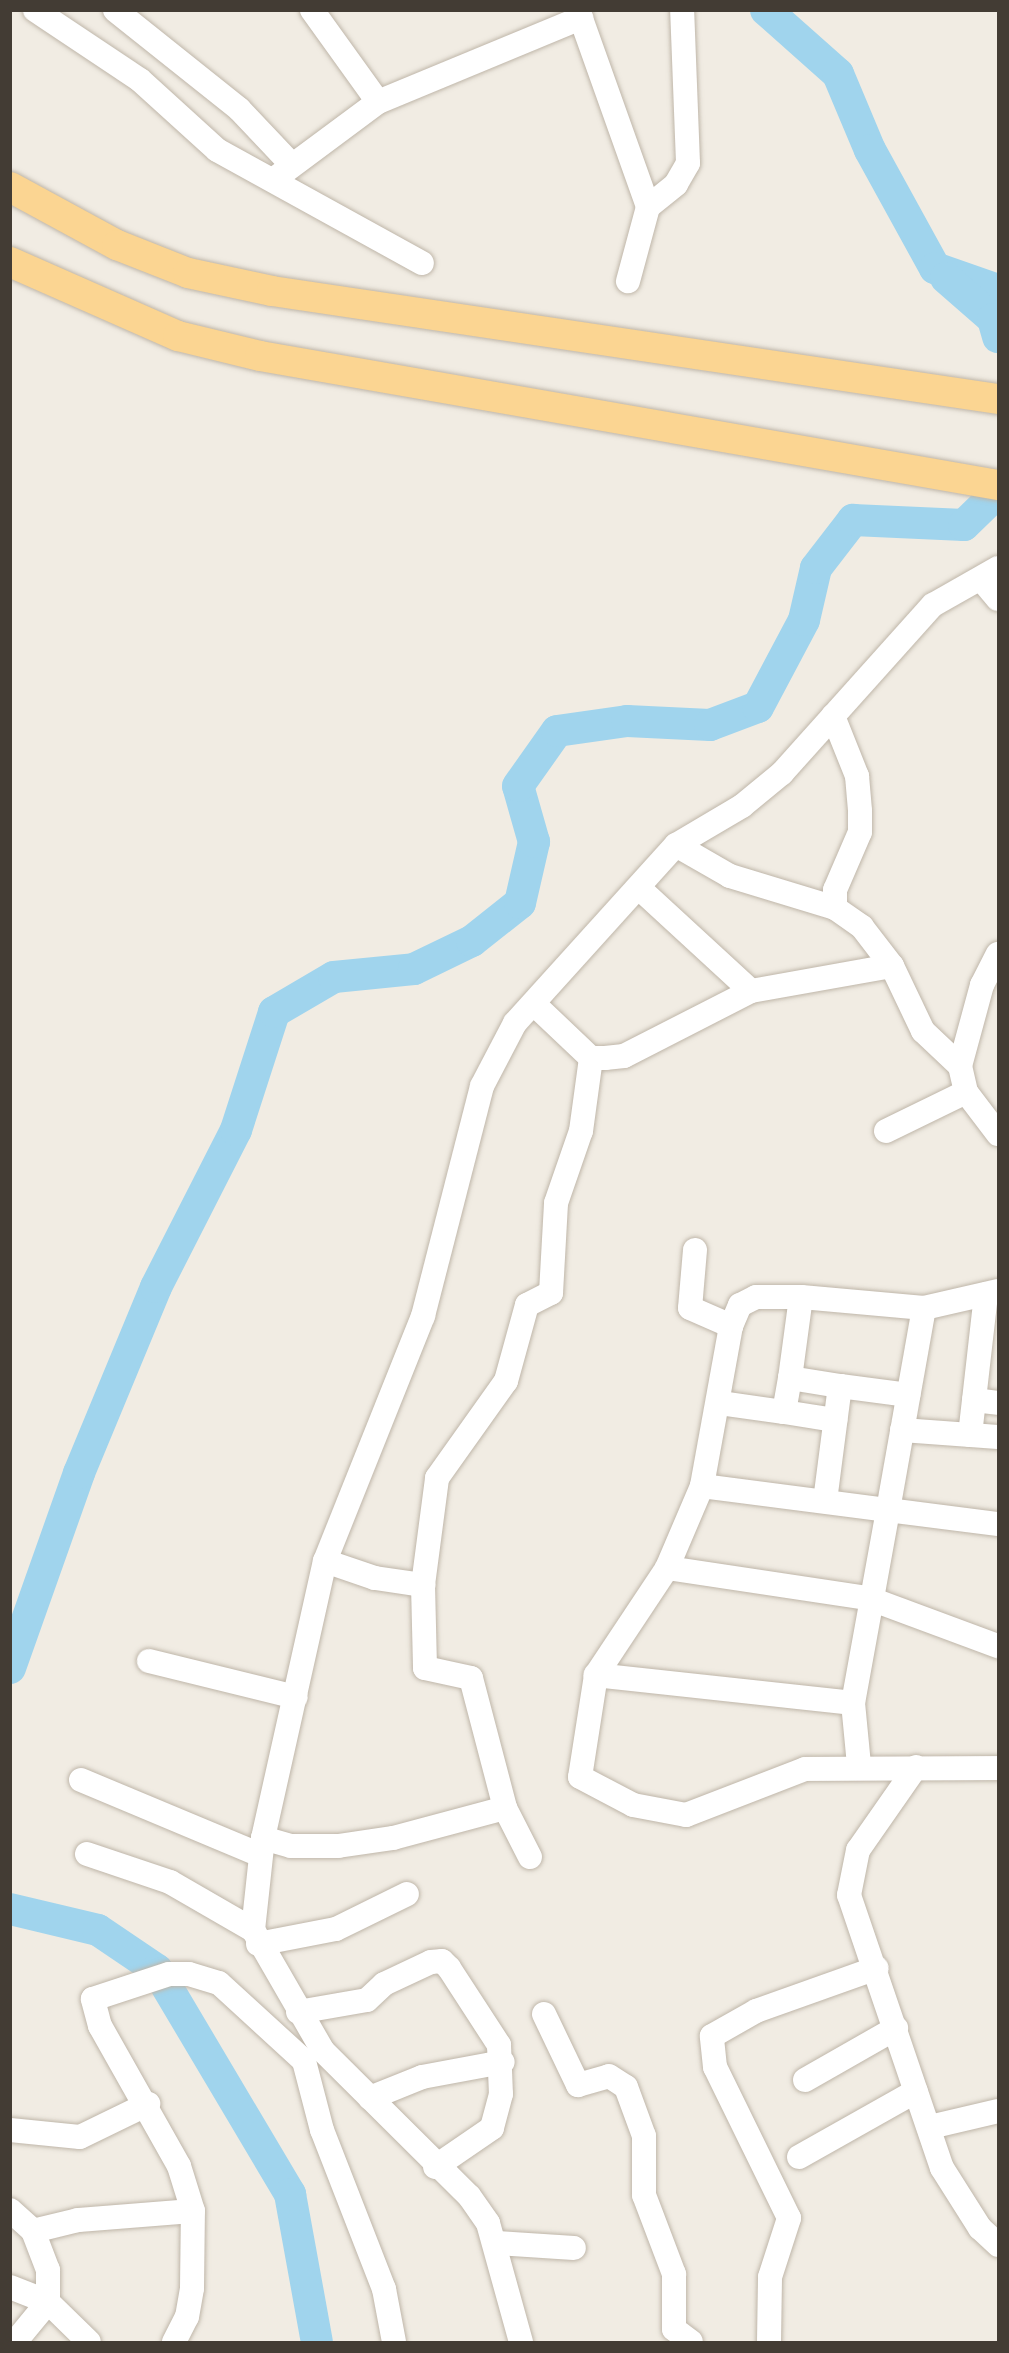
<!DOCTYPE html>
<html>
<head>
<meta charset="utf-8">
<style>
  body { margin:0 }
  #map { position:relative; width:1009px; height:2353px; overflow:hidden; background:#f1ece3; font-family:Commissioner,sans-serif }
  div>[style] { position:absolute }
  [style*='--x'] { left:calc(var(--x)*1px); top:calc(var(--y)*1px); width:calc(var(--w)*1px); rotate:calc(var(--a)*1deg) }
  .river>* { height:32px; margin:-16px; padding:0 16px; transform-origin:16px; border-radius:16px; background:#a0d4ed }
  .roads { filter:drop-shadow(0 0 2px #bfb6a9) drop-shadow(0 0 2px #bfb6a9) }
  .minor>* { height:24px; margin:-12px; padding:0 12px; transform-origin:12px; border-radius:12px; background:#fff }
  .major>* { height:30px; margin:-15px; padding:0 15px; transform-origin:15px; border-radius:15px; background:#fbd592 }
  span { translate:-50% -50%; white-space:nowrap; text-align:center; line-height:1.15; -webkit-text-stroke:6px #fff; paint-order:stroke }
  .frame { position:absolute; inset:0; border:12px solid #433c34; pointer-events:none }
</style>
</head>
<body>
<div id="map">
  <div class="river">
    <div style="--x:766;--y:10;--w:96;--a:41.6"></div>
    <div style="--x:838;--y:74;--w:82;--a:67.2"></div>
    <div style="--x:870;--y:150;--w:135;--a:61.2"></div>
    <div style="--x:935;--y:268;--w:67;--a:19.2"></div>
    <div style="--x:946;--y:278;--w:62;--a:41.1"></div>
    <div style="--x:993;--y:319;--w:19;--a:74"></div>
    <div style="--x:10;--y:1668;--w:207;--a:-70.5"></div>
    <div style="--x:79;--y:1473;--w:201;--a:-67.5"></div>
    <div style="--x:156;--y:1287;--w:176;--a:-63"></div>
    <div style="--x:236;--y:1130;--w:124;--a:-72.1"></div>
    <div style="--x:274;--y:1012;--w:69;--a:-30.3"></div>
    <div style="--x:334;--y:977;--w:80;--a:-5.7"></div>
    <div style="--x:414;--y:969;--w:64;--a:-25.8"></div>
    <div style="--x:472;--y:941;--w:61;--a:-38.4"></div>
    <div style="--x:520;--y:903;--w:63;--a:-77.1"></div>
    <div style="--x:534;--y:842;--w:58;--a:-105.9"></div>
    <div style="--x:518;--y:786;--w:67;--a:-54.7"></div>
    <div style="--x:557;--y:731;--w:71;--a:-8.1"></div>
    <div style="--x:627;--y:721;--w:83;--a:2.8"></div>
    <div style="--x:710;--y:725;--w:51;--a:-20.6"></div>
    <div style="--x:758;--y:707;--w:98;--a:-62.1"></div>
    <div style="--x:804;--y:620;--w:53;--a:-77"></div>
    <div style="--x:816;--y:568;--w:61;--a:-52.4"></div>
    <div style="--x:853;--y:520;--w:111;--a:2.6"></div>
    <div style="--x:964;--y:525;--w:47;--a:-44.1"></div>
    <div style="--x:10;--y:1909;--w:90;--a:13.4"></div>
    <div style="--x:98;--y:1930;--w:71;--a:34.1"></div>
    <div style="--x:157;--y:1970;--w:261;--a:59.3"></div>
    <div style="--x:290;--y:2194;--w:150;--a:79.7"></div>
  </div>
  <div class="roads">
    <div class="minor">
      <div style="--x:35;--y:10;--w:126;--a:33.7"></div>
      <div style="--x:140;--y:80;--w:104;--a:42.3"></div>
      <div style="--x:217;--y:150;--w:234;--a:28.9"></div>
      <div style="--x:115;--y:10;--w:159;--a:38.6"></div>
      <div style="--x:239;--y:109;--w:74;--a:46.6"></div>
      <div style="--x:312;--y:10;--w:113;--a:54.3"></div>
      <div style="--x:578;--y:10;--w:209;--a:70.4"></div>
      <div style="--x:648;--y:207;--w:77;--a:105.1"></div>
      <div style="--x:273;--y:180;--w:131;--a:-36.6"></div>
      <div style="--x:378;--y:102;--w:220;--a:-22.5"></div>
      <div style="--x:648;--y:207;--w:36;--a:-39"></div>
      <div style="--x:676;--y:184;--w:24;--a:-60"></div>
      <div style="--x:688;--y:163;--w:153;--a:-92.2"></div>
      <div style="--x:981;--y:579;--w:26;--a:50"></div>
      <div style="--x:833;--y:716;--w:65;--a:68.2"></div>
      <div style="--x:857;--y:776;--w:35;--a:85"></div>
      <div style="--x:860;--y:811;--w:21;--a:90"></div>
      <div style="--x:860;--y:832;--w:63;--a:113.3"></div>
      <div style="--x:835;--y:890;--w:18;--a:90"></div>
      <div style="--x:676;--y:845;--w:62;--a:29.9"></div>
      <div style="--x:730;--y:876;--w:110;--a:16.9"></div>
      <div style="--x:835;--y:908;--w:33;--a:35"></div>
      <div style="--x:862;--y:927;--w:49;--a:52.4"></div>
      <div style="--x:892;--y:966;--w:72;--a:64.5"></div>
      <div style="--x:923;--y:1031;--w:51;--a:43.4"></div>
      <div style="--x:960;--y:1066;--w:27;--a:77"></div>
      <div style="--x:966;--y:1092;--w:53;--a:52.7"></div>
      <div style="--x:751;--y:991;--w:143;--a:-10.1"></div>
      <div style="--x:534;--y:1004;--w:79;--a:43.5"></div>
      <div style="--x:591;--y:1058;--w:14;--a:0"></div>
      <div style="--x:605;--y:1058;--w:19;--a:-6"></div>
      <div style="--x:624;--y:1056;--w:143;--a:-27.1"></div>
      <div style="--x:751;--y:991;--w:151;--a:-137.4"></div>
      <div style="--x:960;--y:1066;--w:84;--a:-74.8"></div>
      <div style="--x:982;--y:985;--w:35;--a:-63"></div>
      <div style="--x:886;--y:1131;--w:89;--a:-26"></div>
      <div style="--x:695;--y:1250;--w:58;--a:94.9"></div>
      <div style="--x:690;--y:1308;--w:45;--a:23.7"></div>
      <div style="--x:801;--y:1297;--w:82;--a:97.7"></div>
      <div style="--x:790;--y:1378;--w:51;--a:9.1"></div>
      <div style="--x:924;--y:1308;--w:76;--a:-12.9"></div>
      <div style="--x:974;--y:1400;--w:24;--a:7"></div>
      <div style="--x:720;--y:1403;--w:65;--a:8"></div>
      <div style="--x:784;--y:1412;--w:35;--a:-80"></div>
      <div style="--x:784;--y:1412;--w:52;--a:8.9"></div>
      <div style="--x:902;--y:1430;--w:96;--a:4.2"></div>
      <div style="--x:970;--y:1435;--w:142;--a:-83.5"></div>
      <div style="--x:825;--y:1501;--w:116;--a:-82.6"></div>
      <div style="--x:840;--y:1386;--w:69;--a:7.5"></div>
      <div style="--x:325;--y:1561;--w:53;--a:18.8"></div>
      <div style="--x:375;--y:1578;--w:49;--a:8.3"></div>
      <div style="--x:423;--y:1585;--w:108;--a:-82.5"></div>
      <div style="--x:437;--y:1478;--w:119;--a:-54.6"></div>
      <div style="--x:506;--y:1381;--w:79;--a:-74.6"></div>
      <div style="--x:527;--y:1305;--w:27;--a:-27"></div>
      <div style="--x:551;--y:1293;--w:90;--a:-86.8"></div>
      <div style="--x:556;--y:1203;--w:76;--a:-70.9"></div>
      <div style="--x:581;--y:1131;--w:74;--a:-82.2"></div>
      <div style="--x:667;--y:1568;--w:89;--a:-66.9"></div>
      <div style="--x:702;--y:1486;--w:188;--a:7.4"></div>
      <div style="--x:888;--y:1510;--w:205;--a:-79.9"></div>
      <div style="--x:924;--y:1308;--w:123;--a:-174.9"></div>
      <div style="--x:801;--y:1297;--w:45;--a:180"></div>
      <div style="--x:756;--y:1297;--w:18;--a:153"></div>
      <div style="--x:740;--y:1305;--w:23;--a:113"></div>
      <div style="--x:731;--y:1326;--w:163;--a:100.3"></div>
      <div style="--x:423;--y:1585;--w:83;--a:88.6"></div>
      <div style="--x:425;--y:1668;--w:47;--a:12.3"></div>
      <div style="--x:471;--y:1678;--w:134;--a:75.3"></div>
      <div style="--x:505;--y:1808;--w:55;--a:63"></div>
      <div style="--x:149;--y:1661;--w:151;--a:13.8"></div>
      <div style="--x:596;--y:1675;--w:128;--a:-56.4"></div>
      <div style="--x:667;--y:1568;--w:203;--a:8.5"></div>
      <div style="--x:868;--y:1598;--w:139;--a:20.3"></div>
      <div style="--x:853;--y:1703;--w:259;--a:-173.8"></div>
      <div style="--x:596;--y:1675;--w:103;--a:98.9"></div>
      <div style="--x:580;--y:1777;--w:60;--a:27.8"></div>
      <div style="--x:633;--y:1805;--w:54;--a:10.7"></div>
      <div style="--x:686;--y:1815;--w:128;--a:-21.1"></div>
      <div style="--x:805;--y:1769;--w:193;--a:-0.3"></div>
      <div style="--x:859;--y:1765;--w:62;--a:-95.5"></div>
      <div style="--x:853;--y:1703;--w:196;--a:-79.7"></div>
      <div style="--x:888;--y:1510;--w:111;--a:7.3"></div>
      <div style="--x:916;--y:1767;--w:101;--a:124.9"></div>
      <div style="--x:858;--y:1850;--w:46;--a:101.3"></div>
      <div style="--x:849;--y:1895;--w:288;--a:71.2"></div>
      <div style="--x:942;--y:2168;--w:71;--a:57.7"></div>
      <div style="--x:980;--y:2228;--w:25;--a:43"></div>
      <div style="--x:81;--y:1780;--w:194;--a:22.7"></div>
      <div style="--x:263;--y:1838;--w:29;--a:16"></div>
      <div style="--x:291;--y:1846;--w:47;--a:0"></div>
      <div style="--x:338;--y:1846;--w:56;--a:-8.3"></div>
      <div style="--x:393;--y:1838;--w:116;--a:-15"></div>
      <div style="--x:87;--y:1854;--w:88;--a:18.6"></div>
      <div style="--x:170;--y:1882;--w:96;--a:30"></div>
      <div style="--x:258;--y:1944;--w:79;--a:-10.9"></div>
      <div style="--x:336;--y:1929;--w:79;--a:-26.2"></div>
      <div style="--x:298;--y:2012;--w:70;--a:-9.9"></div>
      <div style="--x:367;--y:2000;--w:23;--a:-43"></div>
      <div style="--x:384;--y:1984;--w:52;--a:-25.1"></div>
      <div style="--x:431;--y:1962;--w:11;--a:-5"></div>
      <div style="--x:442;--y:1961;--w:10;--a:45"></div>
      <div style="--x:449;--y:1968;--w:92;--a:57"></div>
      <div style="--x:499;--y:2045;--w:49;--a:87.7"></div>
      <div style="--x:501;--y:2094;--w:35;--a:105"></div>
      <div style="--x:492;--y:2128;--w:69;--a:145.6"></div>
      <div style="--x:544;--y:2014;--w:79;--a:64.4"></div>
      <div style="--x:578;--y:2085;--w:32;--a:-16"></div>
      <div style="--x:609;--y:2076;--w:20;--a:33"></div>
      <div style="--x:626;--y:2087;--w:52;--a:69.8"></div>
      <div style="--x:644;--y:2136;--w:59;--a:90"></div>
      <div style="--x:644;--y:2195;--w:85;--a:69.2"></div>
      <div style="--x:674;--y:2274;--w:55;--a:90"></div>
      <div style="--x:674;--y:2329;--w:21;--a:37"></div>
      <div style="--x:805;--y:2080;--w:105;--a:-29.7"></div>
      <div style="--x:370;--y:2098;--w:56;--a:-22"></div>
      <div style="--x:422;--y:2077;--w:82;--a:-10.5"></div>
      <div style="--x:930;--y:2127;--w:70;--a:-13.2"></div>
      <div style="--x:10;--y:2130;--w:70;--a:5.7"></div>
      <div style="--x:80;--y:2137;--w:76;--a:-25.9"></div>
      <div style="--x:799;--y:2157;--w:134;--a:-29.4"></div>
      <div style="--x:10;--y:2210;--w:31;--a:42"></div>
      <div style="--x:33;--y:2231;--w:42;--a:69"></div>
      <div style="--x:48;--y:2270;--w:32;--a:90"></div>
      <div style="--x:48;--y:2302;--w:52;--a:129.5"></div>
      <div style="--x:33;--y:2231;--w:46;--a:-13.7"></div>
      <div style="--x:78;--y:2220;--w:115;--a:-4.5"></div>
      <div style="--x:497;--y:2243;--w:77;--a:3.7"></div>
      <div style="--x:10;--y:2287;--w:41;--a:21.5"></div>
      <div style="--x:48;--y:2302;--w:57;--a:44.3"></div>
      <div style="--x:174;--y:2342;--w:28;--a:-63"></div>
      <div style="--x:187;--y:2317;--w:29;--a:-80"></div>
      <div style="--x:192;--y:2288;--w:77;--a:-89.3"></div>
      <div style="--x:193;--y:2211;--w:47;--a:-107.3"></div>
      <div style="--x:179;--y:2166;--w:161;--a:-119.4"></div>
      <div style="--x:100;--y:2026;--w:28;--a:-105"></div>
      <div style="--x:93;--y:1999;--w:80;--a:-18.2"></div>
      <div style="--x:169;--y:1974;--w:20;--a:0"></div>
      <div style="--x:189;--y:1974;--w:31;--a:17"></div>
      <div style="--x:219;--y:1983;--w:115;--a:42.5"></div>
      <div style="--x:304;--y:2061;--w:71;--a:75.4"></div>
      <div style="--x:322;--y:2130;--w:171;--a:68.7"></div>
      <div style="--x:384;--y:2289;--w:54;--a:79.3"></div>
      <div style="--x:521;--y:2342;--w:123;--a:-105.5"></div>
      <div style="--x:488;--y:2223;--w:33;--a:-125"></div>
      <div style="--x:469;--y:2196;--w:206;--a:-135.2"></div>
      <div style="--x:323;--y:2051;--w:140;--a:-120"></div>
      <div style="--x:253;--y:1930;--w:93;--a:-83.8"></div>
      <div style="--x:263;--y:1838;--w:284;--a:-77.4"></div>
      <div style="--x:325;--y:1561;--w:264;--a:-68.2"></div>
      <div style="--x:423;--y:1316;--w:237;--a:-75.6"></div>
      <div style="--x:482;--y:1086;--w:71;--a:-62.4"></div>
      <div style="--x:515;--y:1023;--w:240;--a:-47.9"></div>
      <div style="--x:676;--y:845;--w:77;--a:-30.6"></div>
      <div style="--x:742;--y:806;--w:52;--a:-39.5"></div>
      <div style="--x:782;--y:773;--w:226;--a:-48.1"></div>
      <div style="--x:933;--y:605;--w:75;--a:-29.6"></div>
      <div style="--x:769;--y:2342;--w:65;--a:-89.1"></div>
      <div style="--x:770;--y:2277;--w:62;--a:-72.1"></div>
      <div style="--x:789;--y:2218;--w:168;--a:-116.1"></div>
      <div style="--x:715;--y:2067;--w:31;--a:-96"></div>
      <div style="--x:712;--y:2036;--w:51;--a:-29.6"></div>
      <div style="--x:756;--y:2011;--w:128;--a:-19.6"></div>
    </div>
    <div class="major">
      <div style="--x:10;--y:187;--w:122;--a:28.5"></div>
      <div style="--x:117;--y:245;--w:76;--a:21.5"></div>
      <div style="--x:188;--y:273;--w:86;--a:12.1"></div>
      <div style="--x:272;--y:291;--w:734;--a:8.46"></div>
      <div style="--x:10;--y:262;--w:184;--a:23.8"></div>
      <div style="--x:178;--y:336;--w:84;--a:13.7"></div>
      <div style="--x:260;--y:356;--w:749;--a:9.91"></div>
    </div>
  </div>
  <div class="frame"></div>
</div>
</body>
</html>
